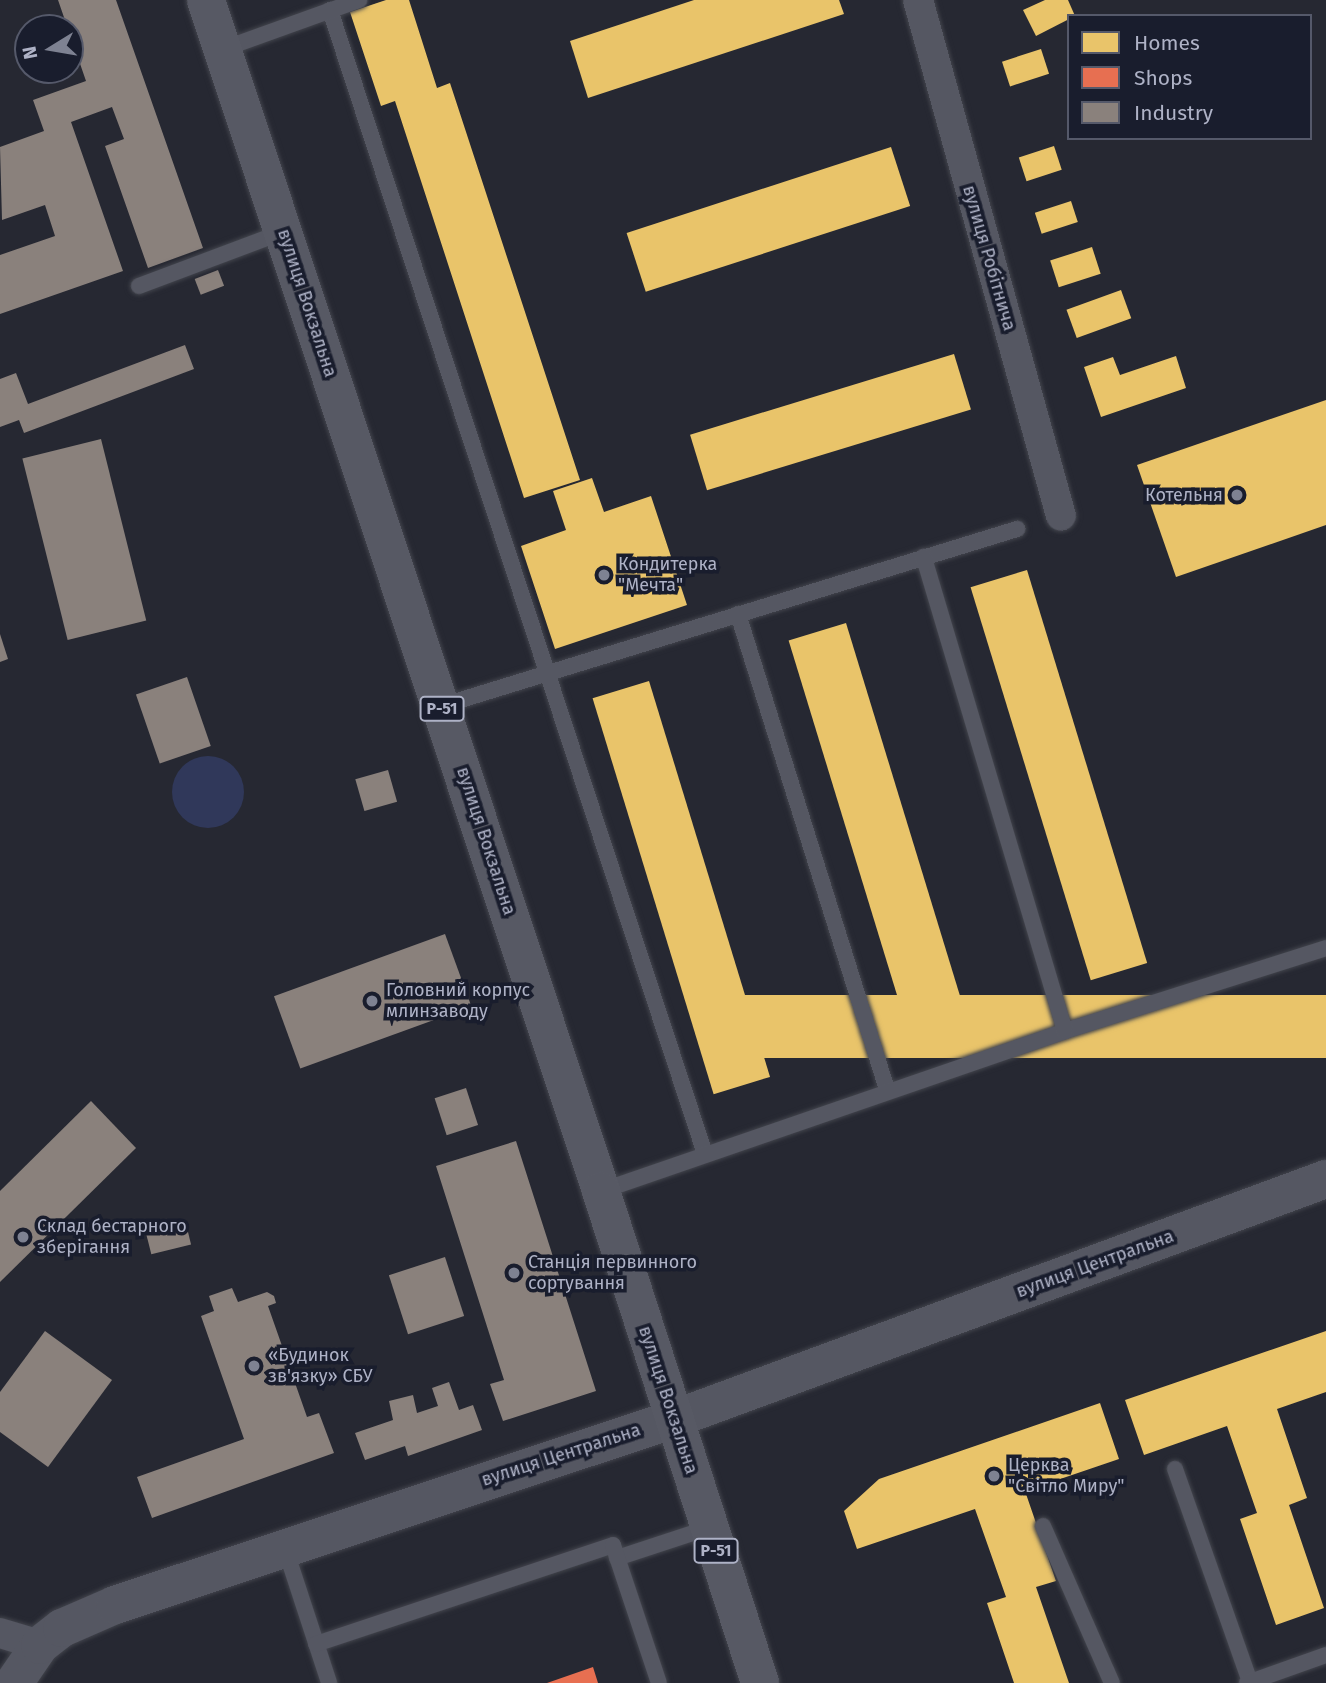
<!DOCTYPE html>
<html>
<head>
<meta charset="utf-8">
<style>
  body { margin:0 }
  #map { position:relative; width:1326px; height:1683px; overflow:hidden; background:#262832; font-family:"Fira Sans",sans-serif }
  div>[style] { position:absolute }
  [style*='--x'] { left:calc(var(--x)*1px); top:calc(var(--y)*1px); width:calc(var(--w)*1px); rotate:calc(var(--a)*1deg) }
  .water>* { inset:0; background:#30385a }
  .round { border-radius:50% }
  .homes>* { inset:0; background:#e9c46a; transform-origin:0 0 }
  .shops>* { inset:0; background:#e76f51 }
  .industry>* { inset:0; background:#8a817c; transform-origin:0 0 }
  .roads { filter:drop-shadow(0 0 2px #42444c) drop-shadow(0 0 2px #42444c) }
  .service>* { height:16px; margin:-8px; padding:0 8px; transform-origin:8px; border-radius:8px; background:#555762 }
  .minor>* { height:30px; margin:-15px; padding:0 15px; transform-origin:15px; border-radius:15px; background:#555762 }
  .tertiary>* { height:38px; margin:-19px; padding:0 19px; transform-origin:19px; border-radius:19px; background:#555762 }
  .primary>* { height:38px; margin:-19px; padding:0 19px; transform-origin:19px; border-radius:19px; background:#575964 }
  .dots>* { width:19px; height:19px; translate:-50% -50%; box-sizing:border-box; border:4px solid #191d2d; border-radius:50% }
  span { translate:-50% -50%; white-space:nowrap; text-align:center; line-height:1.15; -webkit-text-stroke:7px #191d2d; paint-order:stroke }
  .shield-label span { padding:2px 5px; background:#191d2d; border:2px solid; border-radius:5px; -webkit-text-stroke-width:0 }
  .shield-label { font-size:16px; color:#aeb2c6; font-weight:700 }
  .street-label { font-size:18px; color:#aeb2c6 }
  .poi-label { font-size:18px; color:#aeb2c6 }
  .right { translate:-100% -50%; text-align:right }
  .left { translate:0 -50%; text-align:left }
  .legend { position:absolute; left:1067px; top:14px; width:245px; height:126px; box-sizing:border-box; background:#191d2d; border:2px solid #55596a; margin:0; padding:9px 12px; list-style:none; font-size:21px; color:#aeb2c6 }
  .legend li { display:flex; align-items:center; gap:14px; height:35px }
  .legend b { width:35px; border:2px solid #55596a }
  .north { position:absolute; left:14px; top:14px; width:70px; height:70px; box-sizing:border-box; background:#191d2d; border:2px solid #55596a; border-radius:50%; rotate:259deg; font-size:19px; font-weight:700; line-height:28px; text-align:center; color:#aeb2c6 }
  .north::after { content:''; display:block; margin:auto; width:24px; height:32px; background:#7e8292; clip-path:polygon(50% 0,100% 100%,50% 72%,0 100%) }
</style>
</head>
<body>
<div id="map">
  <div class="water">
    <div class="round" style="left:172px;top:756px;width:72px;height:72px"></div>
  </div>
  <div class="homes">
    <div style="clip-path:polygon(386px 0,409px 0,437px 88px,450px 83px,580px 480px,524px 498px,395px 101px,381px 106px,350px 12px)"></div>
    <div style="clip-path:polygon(694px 0,839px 0,844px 14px,588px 98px,570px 41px)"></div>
    <div style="clip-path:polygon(1045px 0,1068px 0,1075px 16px,1036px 36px,1023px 10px)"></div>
    <div style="left:1041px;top:49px;width:26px;height:41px;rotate:72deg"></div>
    <div style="left:1054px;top:146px;width:25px;height:37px;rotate:72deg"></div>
    <div style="left:891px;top:147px;width:62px;height:278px;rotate:72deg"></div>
    <div style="left:1071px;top:201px;width:22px;height:38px;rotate:72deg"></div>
    <div style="left:1092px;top:247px;width:28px;height:44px;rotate:72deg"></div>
    <div style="left:1121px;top:290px;width:30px;height:58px;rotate:70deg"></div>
    <div style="left:954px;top:354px;width:58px;height:276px;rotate:73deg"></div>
    <div style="clip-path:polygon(1176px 356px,1186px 388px,1101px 417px,1084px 367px,1113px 357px,1120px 375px)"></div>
    <div style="clip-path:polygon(1326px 400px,1326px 525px,1176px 577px,1137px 465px)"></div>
    <div style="clip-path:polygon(592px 478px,604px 512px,651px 496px,687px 605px,555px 649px,521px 546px,566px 530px,553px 491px)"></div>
    <div style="left:1027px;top:570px;width:411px;height:59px;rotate:73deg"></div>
    <div style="left:846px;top:623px;width:412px;height:60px;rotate:73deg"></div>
    <div style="left:649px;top:681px;width:414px;height:59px;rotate:73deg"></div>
    <div style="left:1326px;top:995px;width:63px;height:610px;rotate:90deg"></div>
    <div style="clip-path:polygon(1326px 1331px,1326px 1392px,1277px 1409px,1307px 1498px,1289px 1505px,1324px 1608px,1276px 1625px,1240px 1519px,1257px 1513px,1227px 1426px,1144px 1455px,1125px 1400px)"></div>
    <div style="clip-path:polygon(1100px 1403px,1119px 1459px,1025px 1491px,1056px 1581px,1036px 1587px,1069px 1683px,1014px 1683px,987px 1603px,1006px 1597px,975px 1509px,857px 1549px,844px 1511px,879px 1479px)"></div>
  </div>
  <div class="shops">
    <div style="clip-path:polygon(593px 1667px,598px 1683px,547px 1683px)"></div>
  </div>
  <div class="industry">
    <div style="clip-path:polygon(58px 0,116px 0,203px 248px,148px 268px,105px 146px,124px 139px,112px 107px,71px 122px,123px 271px,0 314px,0 255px,55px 236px,45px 205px,2px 220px,0 147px,44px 131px,33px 100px,86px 81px)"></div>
    <div style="left:218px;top:270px;width:17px;height:25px;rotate:69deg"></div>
    <div style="clip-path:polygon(185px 345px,194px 369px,24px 433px,19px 420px,0 427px,0 379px,16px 373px,28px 404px)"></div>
    <div style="left:101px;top:439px;width:187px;height:81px;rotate:76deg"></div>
    <div style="clip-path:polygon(0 634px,8px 659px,0 662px)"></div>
    <div style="left:187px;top:677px;width:73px;height:54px;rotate:71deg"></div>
    <div style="left:388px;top:770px;width:33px;height:34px;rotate:74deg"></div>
    <div style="left:445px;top:934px;width:77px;height:182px;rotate:70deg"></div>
    <div style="left:466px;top:1088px;width:39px;height:33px;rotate:72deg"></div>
    <div style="clip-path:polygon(91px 1101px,136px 1148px,0 1282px,0 1191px)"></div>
    <div style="clip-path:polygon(516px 1141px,596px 1391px,503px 1421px,490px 1384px,504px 1380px,436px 1166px)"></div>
    <div style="left:186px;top:1224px;width:21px;height:41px;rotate:76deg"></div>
    <div style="left:445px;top:1257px;width:62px;height:59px;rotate:72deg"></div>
    <div style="clip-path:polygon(232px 1288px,238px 1302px,267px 1292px,274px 1296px,276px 1303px,268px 1306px,307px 1417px,319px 1413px,334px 1453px,152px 1518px,137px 1477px,244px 1439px,201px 1316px,214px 1311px,209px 1296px)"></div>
    <div style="clip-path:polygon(45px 1331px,112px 1380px,48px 1467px,0 1432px,0 1392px)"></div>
    <div style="clip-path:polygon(449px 1382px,459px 1410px,473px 1405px,482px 1430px,408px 1456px,405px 1446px,365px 1460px,355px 1433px,393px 1420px,389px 1401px,413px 1395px,417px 1413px,438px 1406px,432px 1388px)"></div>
  </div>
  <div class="roads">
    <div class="service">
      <div style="--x:330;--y:10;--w:1204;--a:71.85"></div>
      <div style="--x:223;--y:49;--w:145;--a:-19.8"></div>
      <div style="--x:139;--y:286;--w:154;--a:-20.6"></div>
      <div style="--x:738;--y:614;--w:498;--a:72.6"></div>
      <div style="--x:441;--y:706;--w:603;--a:-17.08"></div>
      <div style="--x:1065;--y:1031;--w:274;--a:-17.6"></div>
      <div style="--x:601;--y:1191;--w:491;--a:-19"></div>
      <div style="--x:1065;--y:1031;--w:495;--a:-106.6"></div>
      <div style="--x:1175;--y:1469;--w:226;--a:70.6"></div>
      <div style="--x:1043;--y:1526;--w:171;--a:66.3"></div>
      <div style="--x:285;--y:1548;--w:142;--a:71.9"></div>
      <div style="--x:617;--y:1558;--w:96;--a:-18.2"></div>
      <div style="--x:316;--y:1644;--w:313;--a:-18.4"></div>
      <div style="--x:613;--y:1545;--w:145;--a:71.6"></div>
      <div style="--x:1247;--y:1683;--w:84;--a:-19.5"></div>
    </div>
    <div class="minor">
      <div style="--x:918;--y:0;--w:535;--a:74.51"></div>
      <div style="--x:0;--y:1633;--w:42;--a:16.7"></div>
    </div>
    <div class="tertiary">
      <div style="--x:14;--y:1683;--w:46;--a:-55.6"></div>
      <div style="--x:40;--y:1645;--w:28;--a:-38"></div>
      <div style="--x:62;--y:1628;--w:58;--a:-23.5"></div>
      <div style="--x:115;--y:1605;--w:589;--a:-18.4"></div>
      <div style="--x:674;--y:1419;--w:695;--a:-20.21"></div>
    </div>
    <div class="primary">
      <div style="--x:206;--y:0;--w:1255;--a:71.65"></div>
      <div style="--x:601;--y:1191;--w:517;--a:72.09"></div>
    </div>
  </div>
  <div class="dots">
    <div style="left:1237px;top:495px;background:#7e8292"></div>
    <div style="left:604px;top:575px;background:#7e8292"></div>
    <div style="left:372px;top:1001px;background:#7e8292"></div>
    <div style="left:23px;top:1237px;background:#7e8292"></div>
    <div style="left:514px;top:1273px;background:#7e8292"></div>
    <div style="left:254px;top:1366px;background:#7e8292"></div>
    <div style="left:994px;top:1476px;background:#7e8292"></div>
  </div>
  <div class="shield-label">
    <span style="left:442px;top:709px">Р-51</span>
    <span style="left:716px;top:1551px">Р-51</span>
  </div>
  <div class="street-label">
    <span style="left:989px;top:258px;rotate:74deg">вулиця Робітнича</span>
    <span style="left:307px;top:303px;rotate:72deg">вулиця Вокзальна</span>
    <span style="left:486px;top:841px;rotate:72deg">вулиця Вокзальна</span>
    <span style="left:1095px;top:1264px;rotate:-20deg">вулиця Центральна</span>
    <span style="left:668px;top:1400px;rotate:72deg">вулиця Вокзальна</span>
    <span style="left:561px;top:1455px;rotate:-18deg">вулиця Центральна</span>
  </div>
  <div class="poi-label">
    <span class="right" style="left:1223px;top:495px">Котельня</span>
    <span class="left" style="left:618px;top:575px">Кондитерка<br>"Мечта"</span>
    <span class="left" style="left:386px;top:1001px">Головний корпус<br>млинзаводу</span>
    <span class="left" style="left:37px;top:1237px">Склад бестарного<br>зберігання</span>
    <span class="left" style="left:528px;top:1273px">Станція первинного<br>сортування</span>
    <span class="left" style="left:268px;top:1366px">«Будинок<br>зв'язку» СБУ</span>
    <span class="left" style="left:1008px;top:1476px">Церква<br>"Світло Миру"</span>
  </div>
  <ul class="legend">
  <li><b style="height:19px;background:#e9c46a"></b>Homes</li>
  <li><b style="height:19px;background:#e76f51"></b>Shops</li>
  <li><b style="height:19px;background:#8a817c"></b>Industry</li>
  </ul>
  <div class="north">N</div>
</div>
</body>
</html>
